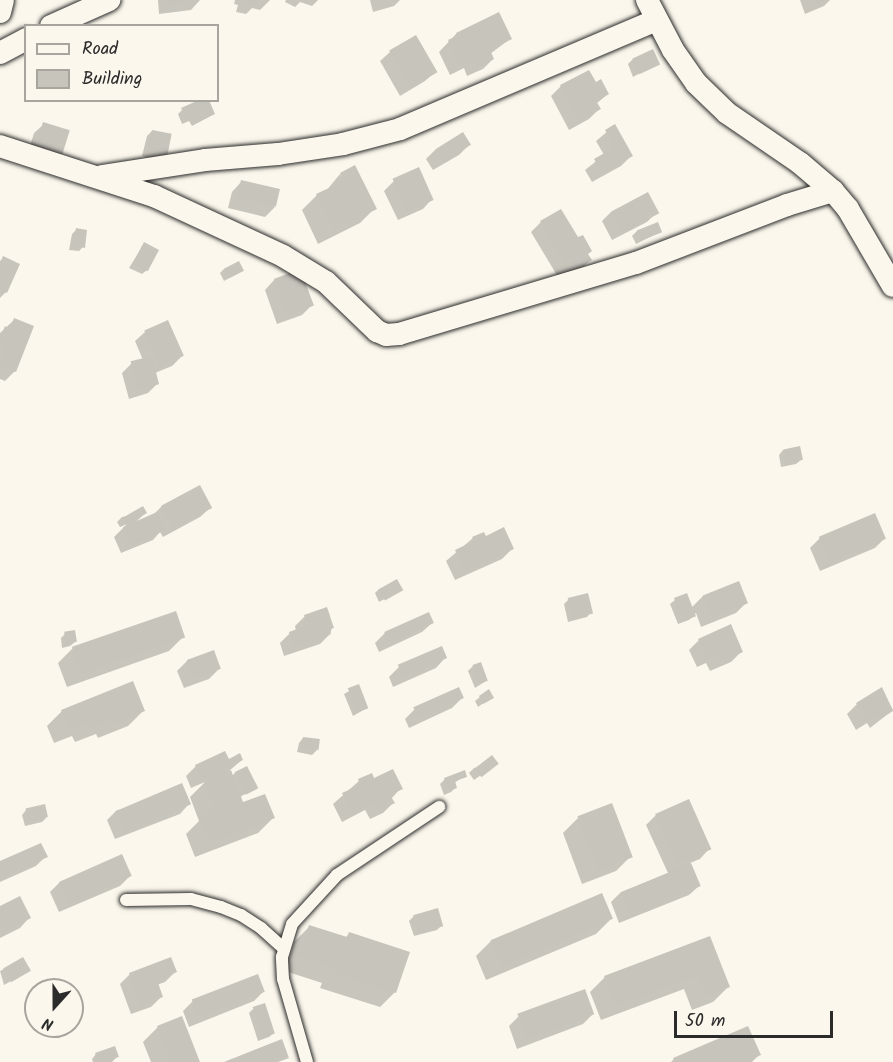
<!DOCTYPE html>
<html>
<head>
<meta charset="utf-8">
<style>
  body { margin:0 }
  #map { position:relative; width:893px; height:1062px; overflow:hidden; background:#fbf7ec; font-family:Kalam,sans-serif }
  div>[style] { position:absolute }
  [style*='--x'] { left:calc(var(--x)*1px); top:calc(var(--y)*1px); width:calc(var(--w)*1px); rotate:calc(var(--a)*1deg) }
  .shadow>* { inset:0; background:#0003 }
  .building>* { inset:0; background:#c7c4bc; transform-origin:0 0 }
  .roads { filter:drop-shadow(0 0 2px #2b2b2b) drop-shadow(0 0 2px #2b2b2b) }
  .service>* { height:12px; margin:-6px; padding:0 6px; transform-origin:6px; border-radius:6px; background:#fbf7ec }
  .minor>* { height:22px; margin:-11px; padding:0 11px; transform-origin:11px; border-radius:11px; background:#fbf7ec }
  span { translate:-50% -50%; white-space:nowrap; text-align:center; line-height:1.15; -webkit-text-stroke:6px #fbf7ec; paint-order:stroke }
  .legend { position:absolute; left:24px; top:24px; width:195px; height:78px; box-sizing:border-box; background:#fbf7ec; border:2px solid #a8a59f; margin:0; padding:8px 10px; list-style:none; font-size:18px; color:#2b2b2b }
  .legend li { display:flex; align-items:center; gap:12px; height:30px }
  .legend b { width:30px; border:2px solid #a8a59f }
  .north { position:absolute; left:24px; top:978px; width:60px; height:60px; box-sizing:border-box; background:#fbf7ec; border:2px solid #a8a59f; border-radius:50%; rotate:201deg; font-size:16px; font-weight:700; line-height:24px; text-align:center; color:#2b2b2b }
  .north::after { content:''; display:block; margin:auto; width:21px; height:27px; background:#2b2b2b; clip-path:polygon(50% 0,100% 100%,50% 72%,0 100%) }
  .scale { position:absolute; left:674px; top:1011px; width:159px; height:27px; box-sizing:border-box; border:3px solid #2b2b2b; border-top:0; padding-left:8px; font-size:18px; line-height:21px; white-space:nowrap; color:#2b2b2b; -webkit-text-stroke:4px #fbf7ec; paint-order:stroke }
</style>
</head>
<body>
<div id="map">
  <div class="shadow">
    <div style="clip-path:polygon(158px 0,200px 0,191px 10px,159px 14px)"></div>
    <div style="clip-path:polygon(235px 0,270px 0,260px 10px,252px 8px,246px 14px,236px 12px,238px 5px,234px 4px)"></div>
    <div style="clip-path:polygon(286px 0,318px 0,312px 6px,300px 2px,295px 7px,285px 2px)"></div>
    <div style="clip-path:polygon(370px 0,400px 0,394px 6px,373px 12px)"></div>
    <div style="clip-path:polygon(800px 0,830px 0,824px 6px,805px 14px)"></div>
    <div style="clip-path:polygon(456px 34px,510px 39px,490px 54px,493px 59px,483px 69px,467px 76px,464px 68px,450px 75px,439px 52px)"></div>
    <div style="clip-path:polygon(390px 52px,435px 72px,425px 81px,400px 96px,380px 61px)"></div>
    <div style="clip-path:polygon(632px 60px,658px 63px,633px 77px,628px 64px)"></div>
    <div style="clip-path:polygon(561px 86px,608px 94px,596px 104px,599px 109px,589px 119px,569px 130px,551px 96px)"></div>
    <div style="clip-path:polygon(182px 110px,214px 114px,192px 126px,189px 121px,182px 124px,178px 114px)"></div>
    <div style="clip-path:polygon(44px 124px,68px 131px,61px 154px,51px 164px,27px 156px,34px 133px)"></div>
    <div style="clip-path:polygon(614px 126px,631px 156px,621px 166px,592px 182px,585px 170px,604px 155px,596px 141px)"></div>
    <div style="clip-path:polygon(152px 131px,170px 135px,161px 161px,142px 156px,147px 136px)"></div>
    <div style="clip-path:polygon(469px 145px,459px 155px,433px 170px,426px 159px,436px 149px)"></div>
    <div style="clip-path:polygon(340px 174px,375px 208px,360px 223px,318px 244px,302px 210px,317px 195px,326px 191px)"></div>
    <div style="clip-path:polygon(394px 181px,432px 199px,423px 209px,398px 220px,384px 191px)"></div>
    <div style="clip-path:polygon(241px 182px,275px 207px,265px 217px,228px 208px,232px 192px)"></div>
    <div style="clip-path:polygon(612px 211px,657px 212px,647px 222px,612px 240px,602px 221px)"></div>
    <div style="clip-path:polygon(541px 222px,587px 254px,590px 260px,580px 270px,561px 282px,531px 232px)"></div>
    <div style="clip-path:polygon(76px 230px,83px 247px,79px 251px,69px 250px,72px 234px)"></div>
    <div style="clip-path:polygon(637px 231px,660px 232px,636px 244px,632px 236px)"></div>
    <div style="clip-path:polygon(144px 244px,147px 270px,142px 274px,129px 268px)"></div>
    <div style="clip-path:polygon(4px 258px,6px 292px,0 298px,0 261px)"></div>
    <div style="clip-path:polygon(225px 268px,242px 271px,224px 281px,220px 273px)"></div>
    <div style="clip-path:polygon(299px 271px,312px 305px,302px 315px,277px 324px,265px 290px,274px 280px)"></div>
    <div style="clip-path:polygon(14px 320px,15px 371px,5px 381px,0 379px,0 333px)"></div>
    <div style="clip-path:polygon(145px 332px,182px 356px,172px 366px,155px 373px,158px 383px,148px 393px,129px 399px,122px 373px,132px 363px,143px 360px,135px 341px)"></div>
    <div style="clip-path:polygon(783px 450px,801px 460px,796px 464px,781px 467px,779px 455px)"></div>
    <div style="clip-path:polygon(162px 506px,210px 508px,200px 517px,163px 537px,160px 532px,153px 540px,121px 553px,114px 537px,127px 524px,120px 527px,117px 522px,122px 517px,145px 513px,136px 522px,153px 515px)"></div>
    <div style="clip-path:polygon(473px 538px,485px 538px,512px 549px,502px 559px,455px 580px,446px 561px)"></div>
    <div style="clip-path:polygon(820px 538px,885px 538px,875px 548px,820px 571px,810px 548px)"></div>
    <div style="clip-path:polygon(738px 583px,746px 603px,736px 613px,701px 627px,696px 613px,689px 620px,678px 624px,670px 604px,675px 600px,686px 595px,691px 608px,703px 596px)"></div>
    <div style="clip-path:polygon(379px 589px,401px 590px,379px 602px,375px 593px)"></div>
    <div style="clip-path:polygon(587px 595px,591px 612px,587px 617px,568px 622px,564px 604px,568px 600px)"></div>
    <div style="clip-path:polygon(305px 616px,332px 628px,330px 634px,320px 644px,284px 656px,280px 643px,290px 633px,296px 631px,295px 626px)"></div>
    <div style="clip-path:polygon(432px 623px,422px 632px,379px 652px,375px 643px,385px 633px)"></div>
    <div style="clip-path:polygon(65px 634px,75px 642px,70px 646px,62px 648px,61px 638px)"></div>
    <div style="clip-path:polygon(184px 636px,169px 651px,67px 687px,58px 663px,73px 648px)"></div>
    <div style="clip-path:polygon(699px 640px,741px 652px,731px 662px,710px 671px,706px 663px,697px 667px,689px 650px)"></div>
    <div style="clip-path:polygon(213px 652px,219px 669px,209px 679px,184px 688px,177px 671px,187px 661px)"></div>
    <div style="clip-path:polygon(445px 658px,436px 668px,393px 687px,389px 677px,399px 667px)"></div>
    <div style="clip-path:polygon(473px 666px,486px 681px,475px 688px,468px 671px)"></div>
    <div style="clip-path:polygon(358px 686px,367px 708px,353px 716px,344px 694px)"></div>
    <div style="clip-path:polygon(882px 689px,893px 710px,870px 728px,867px 723px,856px 730px,847px 714px,857px 704px)"></div>
    <div style="clip-path:polygon(480px 697px,492px 697px,478px 707px,475px 701px)"></div>
    <div style="clip-path:polygon(462px 698px,452px 708px,409px 728px,405px 719px,415px 709px)"></div>
    <div style="clip-path:polygon(62px 711px,143px 711px,128px 726px,98px 738px,96px 734px,75px 742px,72px 736px,54px 743px,47px 726px)"></div>
    <div style="clip-path:polygon(303px 738px,317px 750px,312px 755px,297px 752px,299px 743px)"></div>
    <div style="clip-path:polygon(242px 760px,229px 771px,232px 776px,235px 773px,256px 788px,240px 797px,243px 804px,273px 818px,258px 833px,195px 857px,186px 834px,199px 821px,190px 797px,205px 782px,191px 788px,186px 776px,196px 766px)"></div>
    <div style="clip-path:polygon(497px 764px,474px 780px,469px 773px,474px 768px)"></div>
    <div style="clip-path:polygon(465px 776px,454px 783px,456px 787px,451px 792px,444px 795px,440px 784px,445px 779px)"></div>
    <div style="clip-path:polygon(374px 780px,401px 788px,391px 799px,393px 803px,383px 813px,370px 819px,365px 810px,342px 822px,333px 804px,359px 781px)"></div>
    <div style="clip-path:polygon(189px 804px,180px 814px,115px 839px,107px 820px,117px 810px)"></div>
    <div style="clip-path:polygon(26px 810px,47px 817px,42px 822px,25px 826px,22px 815px)"></div>
    <div style="clip-path:polygon(656px 815px,709px 849px,700px 859px,690px 863px,699px 886px,689px 895px,619px 923px,611px 902px,621px 892px,668px 873px,646px 825px)"></div>
    <div style="clip-path:polygon(578px 818px,631px 856px,616px 871px,582px 884px,563px 833px)"></div>
    <div style="clip-path:polygon(41px 845px,46px 856px,36px 866px,0 882px,0 862px)"></div>
    <div style="clip-path:polygon(130px 876px,120px 886px,59px 912px,50px 892px,60px 882px)"></div>
    <div style="clip-path:polygon(0 907px,29px 918px,20px 928px,0 938px)"></div>
    <div style="clip-path:polygon(414px 916px,442px 925px,437px 930px,414px 936px,409px 921px)"></div>
    <div style="clip-path:polygon(611px 919px,596px 934px,486px 980px,476px 956px,491px 941px)"></div>
    <div style="clip-path:polygon(309px 927px,345px 938px,349px 934px,395px 992px,380px 1007px,320px 988px,322px 983px,285px 971px,294px 942px)"></div>
    <div style="clip-path:polygon(709px 938px,728px 987px,713px 1002px,692px 1010px,684px 989px,601px 1020px,590px 992px,605px 977px)"></div>
    <div style="clip-path:polygon(23px 959px,29px 971px,4px 985px,0 971px)"></div>
    <div style="clip-path:polygon(175px 972px,165px 982px,157px 985px,161px 997px,151px 1007px,131px 1014px,120px 984px,130px 974px)"></div>
    <div style="clip-path:polygon(264px 991px,254px 1001px,189px 1027px,183px 1011px,193px 1001px)"></div>
    <div style="clip-path:polygon(253px 1009px,274px 1033px,269px 1037px,258px 1041px,249px 1013px)"></div>
    <div style="clip-path:polygon(593px 1014px,583px 1024px,517px 1049px,509px 1026px,519px 1016px)"></div>
    <div style="clip-path:polygon(158px 1027px,198px 1062px,151px 1062px,143px 1042px)"></div>
    <div style="clip-path:polygon(96px 1054px,118px 1056px,112px 1062px,93px 1062px,92px 1059px)"></div>
    <div style="clip-path:polygon(759px 1055px,752px 1062px,671px 1062px,674px 1059px)"></div>
  </div>
  <div class="building">
    <div style="clip-path:polygon(168px 0,193px 0,193px 1px,169px 4px)"></div>
    <div style="clip-path:polygon(246px 0,258px 0,257px 5px,245px 2px)"></div>
    <div style="clip-path:polygon(814px 0,827px 0,815px 5px)"></div>
    <div style="clip-path:polygon(499px 12px,512px 39px,490px 50px,494px 59px,478px 67px,474px 60px,460px 66px,448px 40px,457px 36px,456px 33px)"></div>
    <div style="left:416px;top:35px;width:43px;height:31px;rotate:60deg"></div>
    <div style="left:653px;top:49px;width:17px;height:23px;rotate:65deg"></div>
    <div style="clip-path:polygon(589px 70px,596px 82px,601px 79px,609px 94px,596px 101px,601px 109px,580px 121px,560px 85px)"></div>
    <div style="clip-path:polygon(199px 100px,209px 100px,215px 114px,197px 123px,194px 117px,187px 120px,181px 108px)"></div>
    <div style="left:43px;top:122px;width:28px;height:25px;rotate:17deg"></div>
    <div style="clip-path:polygon(615px 124px,633px 156px,602px 173px,594px 159px,615px 147px,605px 130px)"></div>
    <div style="left:152px;top:130px;width:20px;height:23px;rotate:11deg"></div>
    <div style="left:463px;top:132px;width:15px;height:32px;rotate:58deg"></div>
    <div style="clip-path:polygon(355px 165px,377px 209px,334px 230px,316px 194px,344px 181px,340px 173px)"></div>
    <div style="left:419px;top:167px;width:36px;height:29px;rotate:66deg"></div>
    <div style="left:241px;top:180px;width:40px;height:18px;rotate:13deg"></div>
    <div style="left:648px;top:192px;width:24px;height:41px;rotate:62deg"></div>
    <div style="clip-path:polygon(561px 209px,578px 237px,583px 235px,592px 251px,588px 254px,592px 260px,571px 273px,540px 221px)"></div>
    <div style="left:658px;top:222px;width:11px;height:23px;rotate:68deg"></div>
    <div style="clip-path:polygon(76px 228px,87px 230px,85px 248px,73px 245px)"></div>
    <div style="left:144px;top:242px;width:17px;height:24px;rotate:28deg"></div>
    <div style="clip-path:polygon(3px 256px,20px 264px,7px 293px,0 289px,0 263px)"></div>
    <div style="left:239px;top:261px;width:11px;height:16px;rotate:63deg"></div>
    <div style="left:300px;top:269px;width:39px;height:28px;rotate:69deg"></div>
    <div style="clip-path:polygon(14px 318px,34px 326px,16px 372px,0 366px,5px 344px,0 339px,5px 326px,10px 329px)"></div>
    <div style="left:168px;top:320px;width:39px;height:26px;rotate:66deg"></div>
    <div style="left:152px;top:356px;width:29px;height:22px;rotate:76deg"></div>
    <div style="left:800px;top:446px;width:14px;height:17px;rotate:78deg"></div>
    <div style="left:200px;top:485px;width:26px;height:44px;rotate:62deg"></div>
    <div style="left:143px;top:506px;width:8px;height:24px;rotate:60deg"></div>
    <div style="left:157px;top:512px;width:20px;height:37px;rotate:66deg"></div>
    <div style="left:875px;top:513px;width:28px;height:61px;rotate:67deg"></div>
    <div style="clip-path:polygon(504px 527px,514px 549px,465px 571px,455px 550px,474px 541px,472px 537px,484px 532px,486px 536px)"></div>
    <div style="left:397px;top:579px;width:13px;height:21px;rotate:61deg"></div>
    <div style="left:739px;top:581px;width:24px;height:39px;rotate:68deg"></div>
    <div style="left:588px;top:593px;width:21px;height:21px;rotate:76deg"></div>
    <div style="left:687px;top:593px;width:25px;height:14px;rotate:69deg"></div>
    <div style="clip-path:polygon(327px 607px,334px 628px,329px 629px,331px 634px,294px 647px,289px 632px,308px 625px,304px 615px)"></div>
    <div style="left:176px;top:611px;width:28px;height:110px;rotate:71deg"></div>
    <div style="left:429px;top:612px;width:12px;height:49px;rotate:66deg"></div>
    <div style="clip-path:polygon(731px 624px,743px 652px,720px 662px,716px 654px,707px 658px,698px 639px)"></div>
    <div style="left:75px;top:630px;width:12px;height:11px;rotate:81deg"></div>
    <div style="left:442px;top:646px;width:13px;height:48px;rotate:67deg"></div>
    <div style="left:214px;top:650px;width:20px;height:29px;rotate:70deg"></div>
    <div style="left:481px;top:662px;width:20px;height:9px;rotate:70deg"></div>
    <div style="clip-path:polygon(133px 681px,145px 711px,113px 724px,111px 720px,90px 728px,87px 722px,69px 729px,61px 710px)"></div>
    <div style="left:359px;top:684px;width:26px;height:12px;rotate:69deg"></div>
    <div style="left:459px;top:687px;width:12px;height:50px;rotate:66deg"></div>
    <div style="clip-path:polygon(882px 687px,893px 711px,880px 719px,878px 714px,867px 721px,856px 703px)"></div>
    <div style="clip-path:polygon(489px 689px,494px 698px,483px 704px,479px 696px)"></div>
    <div style="left:303px;top:737px;width:17px;height:11px;rotate:7deg"></div>
    <div style="clip-path:polygon(225px 751px,229px 759px,240px 753px,243px 760px,201px 779px,195px 765px)"></div>
    <div style="left:492px;top:755px;width:11px;height:22px;rotate:52deg"></div>
    <div style="left:247px;top:766px;width:25px;height:14px;rotate:63deg"></div>
    <div style="clip-path:polygon(393px 769px,403px 789px,390px 795px,395px 803px,380px 810px,376px 801px,352px 813px,342px 793px,360px 785px,358px 779px,372px 773px,374px 778px)"></div>
    <div style="clip-path:polygon(231px 770px,243px 802px,265px 794px,275px 818px,210px 843px,200px 818px,216px 812px,204px 781px)"></div>
    <div style="clip-path:polygon(465px 770px,467px 777px,455px 781px,457px 788px,449px 791px,444px 778px)"></div>
    <div style="left:182px;top:783px;width:23px;height:71px;rotate:67deg"></div>
    <div style="left:689px;top:799px;width:55px;height:37px;rotate:66deg"></div>
    <div style="left:612px;top:803px;width:58px;height:37px;rotate:69deg"></div>
    <div style="left:45px;top:804px;width:13px;height:20px;rotate:77deg"></div>
    <div style="clip-path:polygon(41px 843px,48px 857px,1px 877px,0 861px)"></div>
    <div style="left:122px;top:854px;width:24px;height:69px;rotate:66deg"></div>
    <div style="left:691px;top:863px;width:25px;height:76px;rotate:67deg"></div>
    <div style="left:602px;top:893px;width:28px;height:121px;rotate:67deg"></div>
    <div style="clip-path:polygon(20px 896px,31px 918px,0 934px,0 906px)"></div>
    <div style="left:438px;top:908px;width:19px;height:26px;rotate:74deg"></div>
    <div style="clip-path:polygon(309px 925px,347px 937px,349px 932px,410px 952px,396px 993px,334px 973px,336px 968px,299px 956px)"></div>
    <div style="clip-path:polygon(710px 936px,730px 987px,707px 996px,699px 975px,616px 1006px,604px 976px)"></div>
    <div style="left:23px;top:957px;width:16px;height:23px;rotate:60deg"></div>
    <div style="clip-path:polygon(171px 957px,177px 972px,157px 980px,163px 997px,141px 1006px,129px 973px)"></div>
    <div style="left:258px;top:974px;width:19px;height:71px;rotate:69deg"></div>
    <div style="left:585px;top:989px;width:27px;height:72px;rotate:70deg"></div>
    <div style="left:265px;top:1003px;width:32px;height:13px;rotate:72deg"></div>
    <div style="clip-path:polygon(182px 1016px,200px 1062px,171px 1062px,157px 1026px)"></div>
    <div style="clip-path:polygon(748px 1026px,761px 1055px,745px 1062px,675px 1062px,673px 1058px)"></div>
    <div style="clip-path:polygon(282px 1039px,289px 1058px,278px 1062px,224px 1062px)"></div>
    <div style="clip-path:polygon(115px 1046px,119px 1057px,99px 1062px,95px 1053px)"></div>
  </div>
  <div class="roads">
    <div class="service">
      <div style="--x:126;--y:900;--w:65;--a:-0.9"></div>
      <div style="--x:191;--y:899;--w:31;--a:15"></div>
      <div style="--x:221;--y:907;--w:22;--a:22"></div>
      <div style="--x:241;--y:915;--w:24;--a:33"></div>
      <div style="--x:261;--y:928;--w:31;--a:42"></div>
      <div style="--x:307;--y:1062;--w:86;--a:-106.1"></div>
      <div style="--x:283;--y:979;--w:22;--a:-93"></div>
      <div style="--x:282;--y:957;--w:34;--a:-73"></div>
      <div style="--x:292;--y:924;--w:67;--a:-47.4"></div>
      <div style="--x:337;--y:875;--w:123;--a:-33.7"></div>
    </div>
    <div class="minor">
      <div style="--x:647;--y:0;--w:56;--a:62.5"></div>
      <div style="--x:673;--y:50;--w:40;--a:55.1"></div>
      <div style="--x:696;--y:83;--w:43;--a:44.1"></div>
      <div style="--x:727;--y:113;--w:88;--a:34.4"></div>
      <div style="--x:800;--y:163;--w:43;--a:40.3"></div>
      <div style="--x:833;--y:191;--w:23;--a:50"></div>
      <div style="--x:848;--y:209;--w:89;--a:59.7"></div>
      <div style="--x:0;--y:12;--w:12;--a:-76"></div>
      <div style="--x:51;--y:26;--w:64;--a:-24.1"></div>
      <div style="--x:0;--y:53;--w:30;--a:-28"></div>
      <div style="--x:0;--y:146;--w:162;--a:18"></div>
      <div style="--x:154;--y:196;--w:142;--a:24.9"></div>
      <div style="--x:283;--y:256;--w:50;--a:31.2"></div>
      <div style="--x:326;--y:282;--w:71;--a:43.9"></div>
      <div style="--x:377;--y:331;--w:10;--a:24"></div>
      <div style="--x:386;--y:335;--w:13;--a:-4"></div>
      <div style="--x:399;--y:334;--w:247;--a:-16.7"></div>
      <div style="--x:636;--y:263;--w:162;--a:-21"></div>
      <div style="--x:787;--y:205;--w:48;--a:-16.9"></div>
      <div style="--x:102;--y:176;--w:104;--a:-8.8"></div>
      <div style="--x:205;--y:160;--w:73;--a:-4.7"></div>
      <div style="--x:278;--y:154;--w:66;--a:-8.7"></div>
      <div style="--x:343;--y:144;--w:59;--a:-14.7"></div>
      <div style="--x:400;--y:129;--w:279;--a:-23"></div>
    </div>
  </div>
  <ul class="legend">
  <li><b style="height:8px;background:#fbf7ec"></b>Road</li>
  <li><b style="height:16px;background:#c7c4bc"></b>Building</li>
  </ul>
  <div class="north">N</div>
  <div class="scale">50 m</div>
</div>
</body>
</html>
